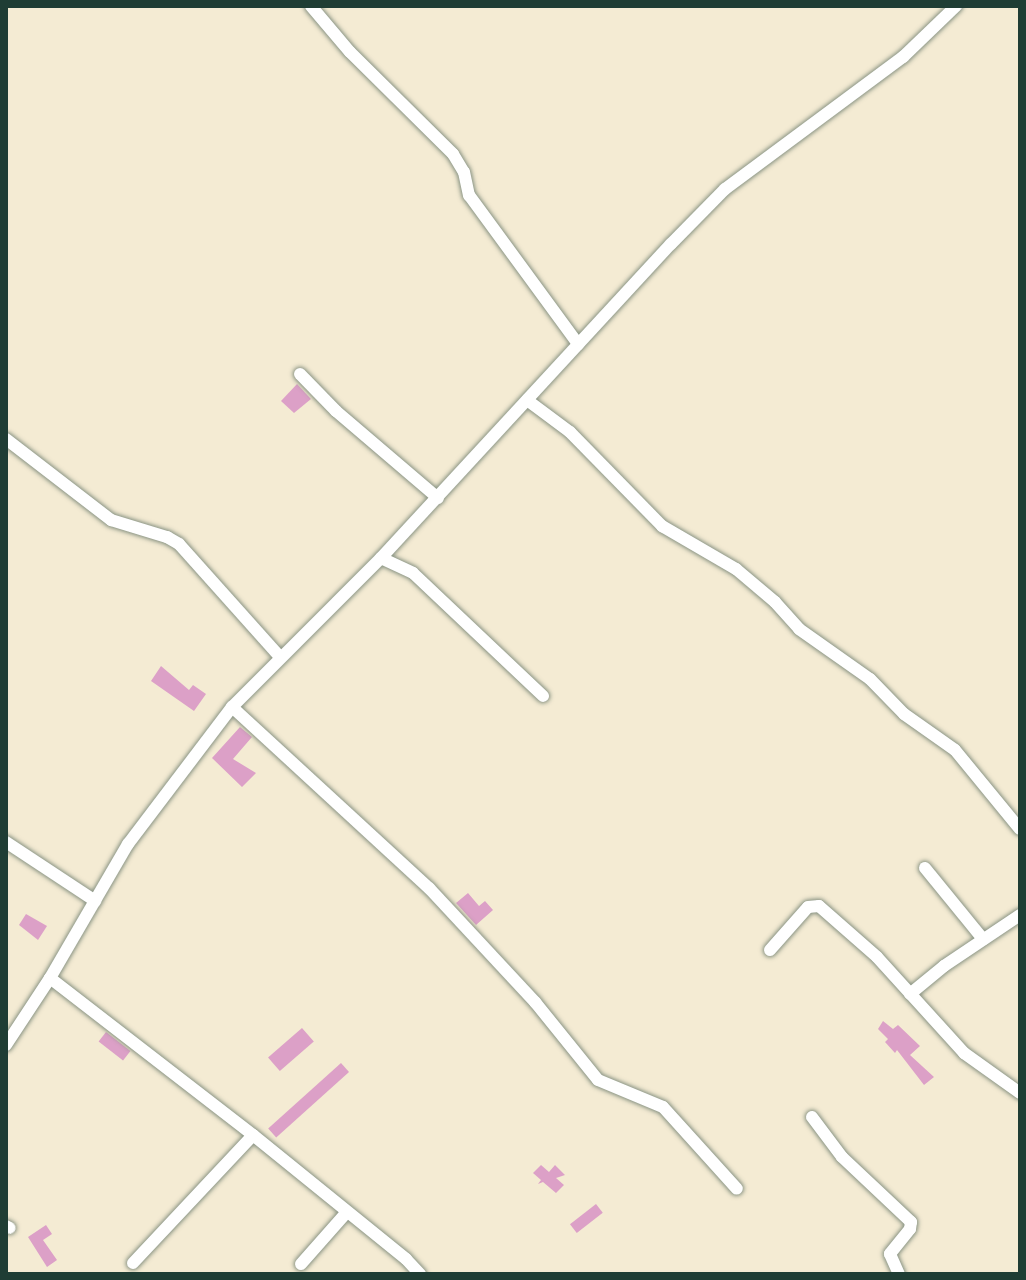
<!DOCTYPE html>
<html>
<head>
<meta charset="utf-8">
<style>
  body { margin:0 }
  #map { position:relative; width:1026px; height:1280px; overflow:hidden; background:#f4ebd3; font-family:"Comic Neue",sans-serif }
  div>[style] { position:absolute }
  [style*='--x'] { left:calc(var(--x)*1px); top:calc(var(--y)*1px); width:calc(var(--w)*1px); rotate:calc(var(--a)*1deg) }
  .building>* { inset:0; background:#dca0c7; transform-origin:0 0 }
  .roads { filter:drop-shadow(0 0 2px #8a9484) drop-shadow(0 0 2px #8a9484) }
  .street>* { height:12px; margin:-6px; padding:0 6px; transform-origin:6px; border-radius:6px; background:#fff }
  span { translate:-50% -50%; white-space:nowrap; text-align:center; line-height:1.15; -webkit-text-stroke:6px #fbf7ec; paint-order:stroke }
  .frame { position:absolute; inset:0; border:8px solid #1f3d34; pointer-events:none }
</style>
</head>
<body>
<div id="map">
  <div class="building">
    <div style="clip-path:polygon(297px 384px,311px 399px,294px 413px,281px 401px)"></div>
    <div style="clip-path:polygon(161px 666px,189px 690px,193px 685px,206px 694px,194px 711px,151px 681px)"></div>
    <div style="clip-path:polygon(240px 727px,252px 737px,233px 759px,256px 773px,242px 787px,212px 758px)"></div>
    <div style="clip-path:polygon(468px 893px,479px 906px,485px 901px,493px 910px,476px 925px,456px 903px)"></div>
    <div style="clip-path:polygon(26px 914px,47px 926px,38px 940px,19px 925px)"></div>
    <div style="clip-path:polygon(883px 1021px,893px 1029px,898px 1025px,920px 1046px,910px 1055px,934px 1077px,924px 1085px,897px 1050px,895px 1053px,885px 1042px,888px 1039px,878px 1029px)"></div>
    <div style="left:302px;top:1028px;width:18px;height:45px;rotate:49deg"></div>
    <div style="left:106px;top:1032px;width:31px;height:12px;rotate:38deg"></div>
    <div style="left:341px;top:1063px;width:12px;height:98px;rotate:48deg"></div>
    <div style="clip-path:polygon(541px 1165px,549px 1172px,555px 1165px,565px 1175px,556px 1178px,564px 1185px,556px 1193px,543px 1182px,538px 1184px,541px 1180px,533px 1173px)"></div>
    <div style="left:596px;top:1204px;width:11px;height:33px;rotate:52deg"></div>
    <div style="clip-path:polygon(46px 1225px,52px 1234px,43px 1240px,57px 1260px,47px 1267px,28px 1237px)"></div>
  </div>
  <div class="roads">
    <div class="street">
      <div style="--x:311;--y:6;--w:60;--a:49.7"></div>
      <div style="--x:350;--y:52;--w:145;--a:44.7"></div>
      <div style="--x:453;--y:154;--w:21;--a:59"></div>
      <div style="--x:464;--y:172;--w:24;--a:78"></div>
      <div style="--x:469;--y:195;--w:185;--a:53.8"></div>
      <div style="--x:300;--y:374;--w:52;--a:45.8"></div>
      <div style="--x:336;--y:411;--w:134;--a:40.5"></div>
      <div style="--x:527;--y:400;--w:54;--a:36.7"></div>
      <div style="--x:570;--y:432;--w:132;--a:45.6"></div>
      <div style="--x:662;--y:526;--w:86;--a:30.2"></div>
      <div style="--x:736;--y:569;--w:51;--a:40.2"></div>
      <div style="--x:775;--y:602;--w:36;--a:48"></div>
      <div style="--x:799;--y:629;--w:87;--a:35.2"></div>
      <div style="--x:870;--y:679;--w:49;--a:45.8"></div>
      <div style="--x:904;--y:714;--w:62;--a:35.2"></div>
      <div style="--x:955;--y:750;--w:102;--a:50.6"></div>
      <div style="--x:6;--y:439;--w:133;--a:37.6"></div>
      <div style="--x:111;--y:520;--w:59;--a:16.9"></div>
      <div style="--x:167;--y:537;--w:14;--a:30"></div>
      <div style="--x:179;--y:544;--w:152;--a:48.2"></div>
      <div style="--x:381;--y:558;--w:35;--a:25"></div>
      <div style="--x:413;--y:573;--w:179;--a:43.4"></div>
      <div style="--x:232;--y:707;--w:268;--a:42.6"></div>
      <div style="--x:429;--y:888;--w:156;--a:47.1"></div>
      <div style="--x:535;--y:1002;--w:100;--a:51.1"></div>
      <div style="--x:598;--y:1080;--w:70;--a:22.6"></div>
      <div style="--x:663;--y:1107;--w:110;--a:47.9"></div>
      <div style="--x:6;--y:842;--w:107;--a:33.5"></div>
      <div style="--x:925;--y:868;--w:92;--a:50.8"></div>
      <div style="--x:770;--y:950;--w:57;--a:-48.5"></div>
      <div style="--x:808;--y:907;--w:11;--a:-5"></div>
      <div style="--x:819;--y:906;--w:77;--a:41.3"></div>
      <div style="--x:877;--y:957;--w:130;--a:47.8"></div>
      <div style="--x:964;--y:1053;--w:69;--a:35.5"></div>
      <div style="--x:50;--y:978;--w:257;--a:37.7"></div>
      <div style="--x:253;--y:1135;--w:197;--a:39"></div>
      <div style="--x:406;--y:1259;--w:21;--a:47"></div>
      <div style="--x:910;--y:994;--w:44;--a:-39.5"></div>
      <div style="--x:944;--y:966;--w:92;--a:-33.9"></div>
      <div style="--x:6;--y:1045;--w:80;--a:-56.7"></div>
      <div style="--x:50;--y:978;--w:155;--a:-59.8"></div>
      <div style="--x:128;--y:844;--w:172;--a:-52.8"></div>
      <div style="--x:232;--y:707;--w:211;--a:-45"></div>
      <div style="--x:381;--y:558;--w:427;--a:-47.3"></div>
      <div style="--x:671;--y:244;--w:77;--a:-45.5"></div>
      <div style="--x:725;--y:189;--w:222;--a:-36.6"></div>
      <div style="--x:903;--y:57;--w:74;--a:-43.9"></div>
      <div style="--x:812;--y:1117;--w:50;--a:53.1"></div>
      <div style="--x:842;--y:1157;--w:95;--a:43.3"></div>
      <div style="--x:911;--y:1222;--w:7;--a:98"></div>
      <div style="--x:910;--y:1229;--w:32;--a:129"></div>
      <div style="--x:890;--y:1254;--w:22;--a:66"></div>
      <div style="--x:6;--y:1226;--w:4;--a:27"></div>
      <div style="--x:133;--y:1263;--w:175;--a:-46.8"></div>
      <div style="--x:301;--y:1264;--w:69;--a:-48.5"></div>
    </div>
  </div>
  <div class="frame"></div>
</div>
</body>
</html>
